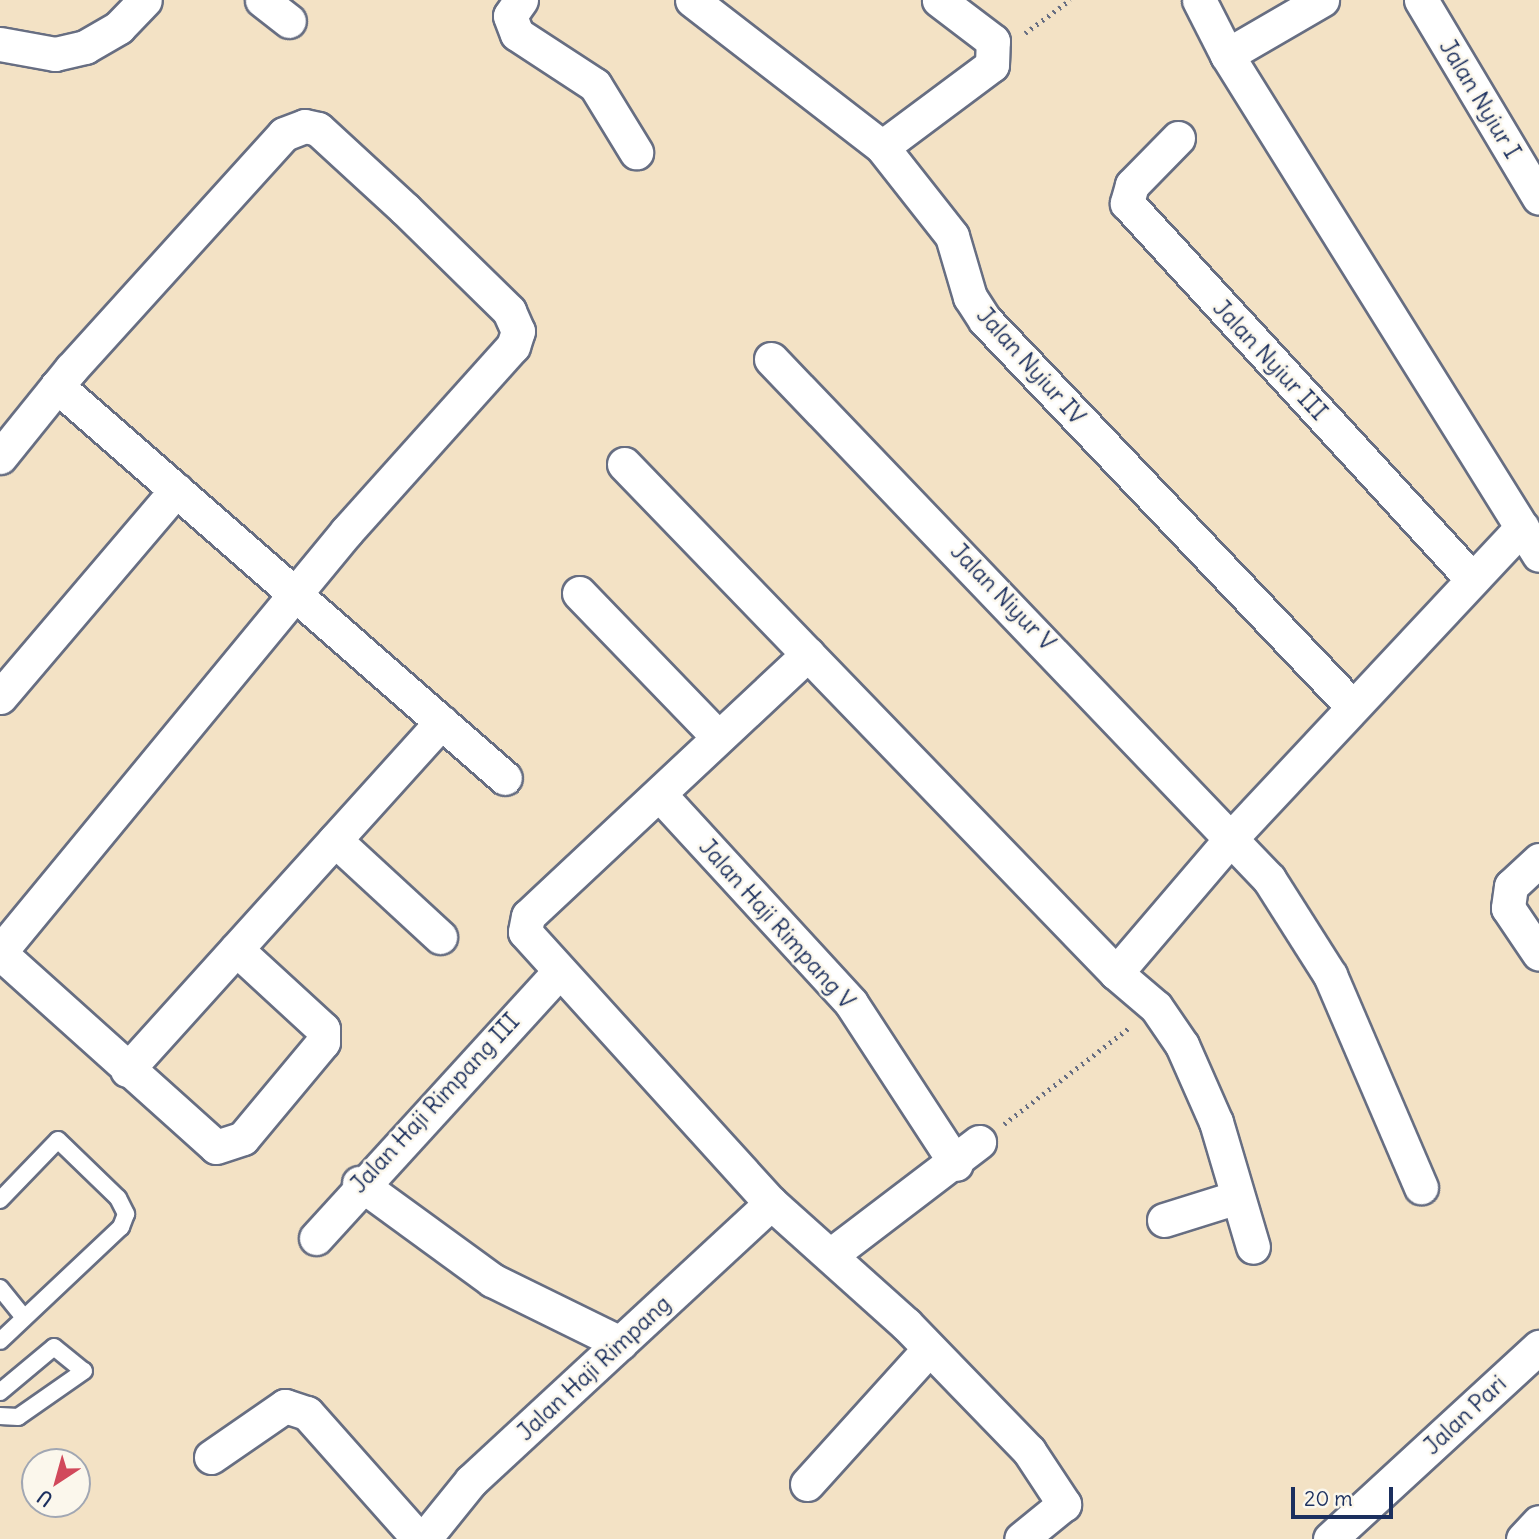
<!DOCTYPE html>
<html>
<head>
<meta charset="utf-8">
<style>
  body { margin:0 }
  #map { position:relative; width:1539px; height:1539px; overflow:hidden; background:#f3e2c5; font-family:Delius,sans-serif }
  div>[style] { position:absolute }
  .path>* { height:4.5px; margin-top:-2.25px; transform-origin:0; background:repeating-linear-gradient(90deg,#676e82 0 2px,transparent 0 7px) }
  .roads { filter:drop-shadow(2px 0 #676e82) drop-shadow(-2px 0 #676e82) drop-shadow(0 2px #676e82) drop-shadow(0 -2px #676e82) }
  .service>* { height:16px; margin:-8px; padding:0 8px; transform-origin:8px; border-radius:8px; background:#fff }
  .minor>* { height:33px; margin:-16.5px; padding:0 16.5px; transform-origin:16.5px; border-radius:16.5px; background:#fff }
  span { translate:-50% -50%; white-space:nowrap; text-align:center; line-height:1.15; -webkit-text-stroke:5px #fbf7ec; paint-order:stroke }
  .street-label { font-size:23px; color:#1b2f5e }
  .north { position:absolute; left:21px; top:1448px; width:70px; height:70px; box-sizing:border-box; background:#fbf7ec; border:2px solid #a1a7b3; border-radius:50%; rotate:216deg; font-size:19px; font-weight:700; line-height:28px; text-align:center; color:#1b2f5e }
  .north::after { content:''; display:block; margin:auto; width:24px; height:32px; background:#d1495b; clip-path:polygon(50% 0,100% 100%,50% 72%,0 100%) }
  .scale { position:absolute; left:1291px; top:1487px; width:102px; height:32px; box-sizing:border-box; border:4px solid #1b2f5e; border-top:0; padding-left:9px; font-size:21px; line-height:24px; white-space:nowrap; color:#1b2f5e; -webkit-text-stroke:5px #fbf7ec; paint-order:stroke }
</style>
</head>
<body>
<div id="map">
  <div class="path">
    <i style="left:1025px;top:33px;width:56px;rotate:-36.3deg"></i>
    <i style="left:1004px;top:1124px;width:159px;rotate:-37.6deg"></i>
  </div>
  <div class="roads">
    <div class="service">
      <i style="left:0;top:1200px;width:83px;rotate:-46deg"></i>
      <i style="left:58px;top:1140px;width:83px;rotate:44deg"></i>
      <i style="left:118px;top:1198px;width:18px;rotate:63deg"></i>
      <i style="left:126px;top:1214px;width:14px;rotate:111deg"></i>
      <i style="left:121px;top:1227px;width:166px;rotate:136.7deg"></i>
      <i style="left:0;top:1288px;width:38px;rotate:51deg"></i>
      <i style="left:0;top:1392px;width:70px;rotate:-39.8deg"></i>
      <i style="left:54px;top:1347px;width:38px;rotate:39deg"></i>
      <i style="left:84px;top:1371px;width:80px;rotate:145.1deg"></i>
      <i style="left:18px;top:1417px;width:18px;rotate:-177deg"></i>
    </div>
    <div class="minor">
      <i style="left:262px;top:0;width:34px;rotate:38deg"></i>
      <i style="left:521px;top:0;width:19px;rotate:125deg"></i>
      <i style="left:510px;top:16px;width:19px;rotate:69deg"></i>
      <i style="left:517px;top:34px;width:93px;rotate:33.2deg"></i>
      <i style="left:595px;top:85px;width:79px;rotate:58.5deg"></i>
      <i style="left:692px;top:0;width:240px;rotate:37.7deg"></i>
      <i style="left:882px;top:147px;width:113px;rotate:51.8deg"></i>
      <i style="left:952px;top:236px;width:64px;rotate:73.6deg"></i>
      <i style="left:970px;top:297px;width:27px;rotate:57deg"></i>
      <i style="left:985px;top:320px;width:533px;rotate:46.45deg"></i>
      <i style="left:1199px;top:0;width:62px;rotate:63deg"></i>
      <i style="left:1227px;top:55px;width:589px;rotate:58.04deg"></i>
      <i style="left:1421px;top:0;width:230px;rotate:59.2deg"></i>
      <i style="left:0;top:44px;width:56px;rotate:10.3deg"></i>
      <i style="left:55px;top:54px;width:31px;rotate:-13deg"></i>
      <i style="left:85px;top:47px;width:39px;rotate:-30deg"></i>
      <i style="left:119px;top:27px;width:37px;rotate:-46deg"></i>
      <i style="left:1227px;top:55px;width:110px;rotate:-30.1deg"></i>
      <i style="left:1178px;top:138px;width:66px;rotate:134.4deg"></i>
      <i style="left:1132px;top:185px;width:19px;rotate:106deg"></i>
      <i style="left:1127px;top:203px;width:510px;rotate:47.46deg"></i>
      <i style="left:882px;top:147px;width:137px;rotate:-36.7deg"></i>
      <i style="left:992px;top:65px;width:24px;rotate:-88deg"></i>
      <i style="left:993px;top:41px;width:68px;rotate:-142.8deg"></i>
      <i style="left:771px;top:359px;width:720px;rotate:46.24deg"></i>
      <i style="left:1269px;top:879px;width:114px;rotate:57.6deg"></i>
      <i style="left:1330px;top:975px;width:231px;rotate:66.8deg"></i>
      <i style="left:57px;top:386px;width:595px;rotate:41.19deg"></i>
      <i style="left:0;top:457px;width:113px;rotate:-51.1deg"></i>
      <i style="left:71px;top:369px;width:317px;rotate:-47.8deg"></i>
      <i style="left:284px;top:134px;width:22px;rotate:-21deg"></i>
      <i style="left:305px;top:126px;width:13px;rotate:13deg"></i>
      <i style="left:318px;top:129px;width:118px;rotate:42.6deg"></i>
      <i style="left:405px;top:209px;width:146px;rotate:44.4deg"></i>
      <i style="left:509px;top:311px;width:22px;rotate:66deg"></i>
      <i style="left:518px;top:331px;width:16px;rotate:108deg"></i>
      <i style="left:513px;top:346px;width:249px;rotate:131.9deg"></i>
      <i style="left:347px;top:531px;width:546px;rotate:129.5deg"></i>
      <i style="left:624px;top:464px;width:708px;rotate:45.97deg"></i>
      <i style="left:1116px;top:973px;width:52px;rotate:40.4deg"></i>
      <i style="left:1156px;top:1007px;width:46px;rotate:55.6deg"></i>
      <i style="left:1182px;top:1045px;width:84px;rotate:66.2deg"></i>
      <i style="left:1216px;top:1122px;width:130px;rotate:73.5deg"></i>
      <i style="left:579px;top:593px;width:199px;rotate:46deg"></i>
      <i style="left:808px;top:654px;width:383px;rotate:136.9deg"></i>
      <i style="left:528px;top:916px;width:16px;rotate:101deg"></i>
      <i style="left:525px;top:932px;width:366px;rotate:47.8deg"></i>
      <i style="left:771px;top:1203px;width:181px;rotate:41.9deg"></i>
      <i style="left:906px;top:1324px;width:177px;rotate:45.9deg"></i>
      <i style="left:1029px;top:1451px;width:64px;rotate:56.6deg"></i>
      <i style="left:1064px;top:1504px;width:55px;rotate:140.9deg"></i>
      <i style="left:0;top:697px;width:272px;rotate:-49.6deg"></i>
      <i style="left:660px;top:795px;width:282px;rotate:47.4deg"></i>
      <i style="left:851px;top:1003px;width:192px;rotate:56.9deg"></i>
      <i style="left:335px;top:840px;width:143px;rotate:42.7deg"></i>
      <i style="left:1539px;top:860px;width:38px;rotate:137deg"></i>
      <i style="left:1511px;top:886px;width:22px;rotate:98deg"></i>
      <i style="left:1508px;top:908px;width:55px;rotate:56deg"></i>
      <i style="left:0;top:953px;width:290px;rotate:41.9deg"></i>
      <i style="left:216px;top:1147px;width:28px;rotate:-18deg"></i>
      <i style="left:243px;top:1138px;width:125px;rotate:-50.2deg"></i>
      <i style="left:323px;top:1042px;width:13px;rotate:-90deg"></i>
      <i style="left:323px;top:1029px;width:118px;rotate:-137.4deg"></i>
      <i style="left:1116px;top:973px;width:180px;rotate:-49.5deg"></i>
      <i style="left:1233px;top:836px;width:423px;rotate:-46.9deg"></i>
      <i style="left:127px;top:1070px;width:469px;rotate:-47.9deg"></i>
      <i style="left:359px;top:1183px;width:165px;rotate:36.1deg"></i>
      <i style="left:492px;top:1280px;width:143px;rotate:26.2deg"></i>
      <i style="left:1164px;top:1220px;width:77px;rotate:-17.3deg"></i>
      <i style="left:316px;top:1238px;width:360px;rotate:-47.6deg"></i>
      <i style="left:832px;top:1254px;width:185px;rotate:-37.3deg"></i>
      <i style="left:211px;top:1457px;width:90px;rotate:-34.6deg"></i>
      <i style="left:285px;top:1406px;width:23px;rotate:18deg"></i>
      <i style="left:307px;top:1413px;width:169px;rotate:48.4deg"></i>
      <i style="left:807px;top:1484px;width:181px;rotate:-47.9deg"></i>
      <i style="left:424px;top:1539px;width:75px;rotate:-51deg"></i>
      <i style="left:471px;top:1481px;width:409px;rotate:-42.8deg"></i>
      <i style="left:1330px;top:1539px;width:284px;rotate:-42.6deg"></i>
      <i style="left:1523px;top:1539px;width:23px;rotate:-47deg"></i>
    </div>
  </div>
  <div class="street-label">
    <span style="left:1480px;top:99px;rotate:59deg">Jalan Nyiur I</span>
    <span style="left:1270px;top:360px;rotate:47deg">Jalan Nyiur III</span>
    <span style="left:1031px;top:366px;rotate:48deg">Jalan Nyiur IV</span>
    <span style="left:1003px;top:597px;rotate:46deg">Jalan Niyur V</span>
    <span style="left:777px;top:924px;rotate:48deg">Jalan Haji Rimpang V</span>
    <span style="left:435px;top:1103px;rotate:-47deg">Jalan Haji Rimpang III</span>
    <span style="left:594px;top:1368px;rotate:-43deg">Jalan Haji Rimpang</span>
    <span style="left:1465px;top:1415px;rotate:-43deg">Jalan Pari</span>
  </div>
  <div class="north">U</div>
  <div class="scale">20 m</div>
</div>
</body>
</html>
